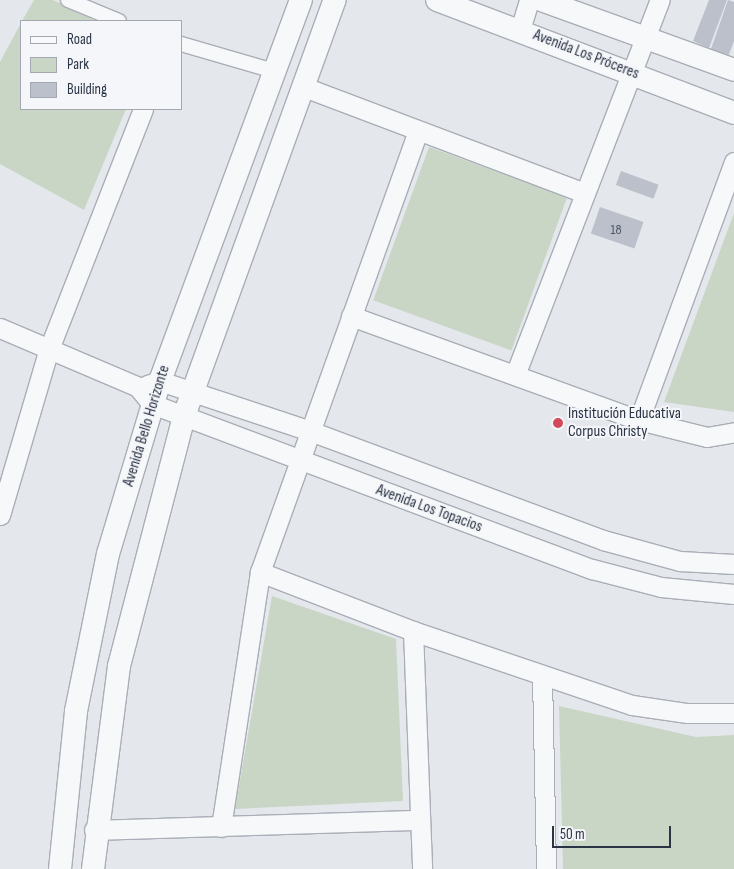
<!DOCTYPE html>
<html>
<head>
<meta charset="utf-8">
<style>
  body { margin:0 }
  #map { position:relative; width:734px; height:869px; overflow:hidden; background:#e4e7ec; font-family:"Sofia Sans Condensed",sans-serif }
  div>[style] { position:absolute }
  .green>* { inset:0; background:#c9d6c5; transform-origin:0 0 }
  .building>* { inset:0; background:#bbc0ca; transform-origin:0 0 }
  .roads { filter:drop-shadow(1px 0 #a9aeb7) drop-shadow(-1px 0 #a9aeb7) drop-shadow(0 1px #a9aeb7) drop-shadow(0 -1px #a9aeb7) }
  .pedestrian>* { height:14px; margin:-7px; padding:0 7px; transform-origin:7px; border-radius:7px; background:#f7f8fa }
  .minor>* { height:19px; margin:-9.5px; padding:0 9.5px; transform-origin:9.5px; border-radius:9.5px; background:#f7f8fa }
  .tertiary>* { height:22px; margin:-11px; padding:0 11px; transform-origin:11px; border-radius:11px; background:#f7f8fa }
  .dots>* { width:14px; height:14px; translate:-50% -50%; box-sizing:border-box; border:2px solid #f4f6f9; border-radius:50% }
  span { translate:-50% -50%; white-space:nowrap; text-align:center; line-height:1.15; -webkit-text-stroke:4px #f4f6f9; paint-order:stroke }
  .number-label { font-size:14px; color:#4f5766 }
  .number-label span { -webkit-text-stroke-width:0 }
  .street-label { font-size:16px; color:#2b3445 }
  .poi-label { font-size:16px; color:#2b3445 }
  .left { translate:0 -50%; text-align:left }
  .legend { position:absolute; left:20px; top:20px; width:162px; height:90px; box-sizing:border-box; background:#f4f6f9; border:1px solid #a4a8b1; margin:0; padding:6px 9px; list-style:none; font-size:15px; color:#2b3445 }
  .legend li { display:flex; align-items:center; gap:10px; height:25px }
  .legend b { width:25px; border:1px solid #a4a8b1 }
  .scale { position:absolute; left:552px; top:826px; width:119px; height:22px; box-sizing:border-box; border:2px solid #2b3445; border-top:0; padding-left:6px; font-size:15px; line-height:18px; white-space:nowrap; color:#2b3445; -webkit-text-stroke:4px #f4f6f9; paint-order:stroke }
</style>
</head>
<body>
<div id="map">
  <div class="green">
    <i style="clip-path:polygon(34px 0,53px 0,96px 21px,22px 21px)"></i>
    <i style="clip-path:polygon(21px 23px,21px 109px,126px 109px,84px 210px,0 164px,0 62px)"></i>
    <i style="left:429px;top:147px;width:147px;height:163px;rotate:20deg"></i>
    <i style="clip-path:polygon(734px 213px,734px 412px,664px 402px)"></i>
    <i style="clip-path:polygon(272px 596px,396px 639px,403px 801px,235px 809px)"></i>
    <i style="clip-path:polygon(559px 706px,696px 737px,734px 735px,734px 869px,563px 869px)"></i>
  </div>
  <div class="building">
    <i style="clip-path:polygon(709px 0,727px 0,709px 48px,693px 41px)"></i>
    <i style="clip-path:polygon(728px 0,734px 2px,734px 41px,728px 57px,711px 49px)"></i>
    <i style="left:621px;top:171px;width:40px;height:15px;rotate:20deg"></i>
    <i style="left:600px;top:207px;width:46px;height:28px;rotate:19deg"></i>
  </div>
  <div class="roads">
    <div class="pedestrian">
      <i style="left:68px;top:0;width:55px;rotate:22.4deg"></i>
      <i style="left:181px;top:44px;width:97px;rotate:16.2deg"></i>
    </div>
    <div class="minor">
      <i style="left:520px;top:30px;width:31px;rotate:-73deg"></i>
      <i style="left:304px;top:87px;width:300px;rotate:20.7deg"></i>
      <i style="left:351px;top:316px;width:306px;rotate:19.9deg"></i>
      <i style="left:639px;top:420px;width:70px;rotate:14deg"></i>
      <i style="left:707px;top:437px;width:27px;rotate:-10deg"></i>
      <i style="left:0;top:328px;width:150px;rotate:23.1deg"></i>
      <i style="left:138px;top:387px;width:22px;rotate:51deg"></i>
      <i style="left:152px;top:404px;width:470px;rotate:20.6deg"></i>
      <i style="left:592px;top:569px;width:71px;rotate:14.6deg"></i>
      <i style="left:661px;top:587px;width:73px;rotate:5.5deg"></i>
      <i style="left:515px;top:375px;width:402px;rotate:-68.9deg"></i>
      <i style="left:147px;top:385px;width:14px;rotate:-17deg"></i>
      <i style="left:160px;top:381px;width:158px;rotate:18.4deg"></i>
      <i style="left:310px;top:431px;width:313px;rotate:20.4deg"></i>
      <i style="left:603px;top:540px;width:80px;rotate:15.3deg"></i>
      <i style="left:680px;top:561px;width:54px;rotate:3.2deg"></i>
      <i style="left:639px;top:420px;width:275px;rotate:-69.8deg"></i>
      <i style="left:0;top:515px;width:173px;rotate:-73.6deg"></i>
      <i style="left:49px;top:349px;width:258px;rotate:-68.6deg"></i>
      <i style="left:260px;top:572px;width:164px;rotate:21.1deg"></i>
      <i style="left:413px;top:631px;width:231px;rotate:18.7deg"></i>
      <i style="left:632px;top:705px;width:56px;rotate:8.3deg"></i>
      <i style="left:687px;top:713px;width:47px"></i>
      <i style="left:413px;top:631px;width:238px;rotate:87.8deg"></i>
      <i style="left:542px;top:676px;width:193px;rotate:88.8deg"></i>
      <i style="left:221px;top:827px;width:258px;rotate:-81.3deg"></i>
      <i style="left:260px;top:572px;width:468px;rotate:-70.3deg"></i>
      <i style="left:94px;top:830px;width:326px;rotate:-1.8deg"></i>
    </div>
    <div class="tertiary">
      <i style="left:437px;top:0;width:318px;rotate:20.8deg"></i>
      <i style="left:541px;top:0;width:205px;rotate:19.9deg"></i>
      <i style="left:60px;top:869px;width:159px;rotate:-84.2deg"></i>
      <i style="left:76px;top:711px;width:160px;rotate:-78.5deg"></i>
      <i style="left:108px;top:554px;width:181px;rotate:-73.3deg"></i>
      <i style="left:160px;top:381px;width:406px;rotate:-69.7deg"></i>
      <i style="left:93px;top:869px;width:205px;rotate:-82.7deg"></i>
      <i style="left:119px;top:666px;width:258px;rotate:-75.4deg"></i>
      <i style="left:184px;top:416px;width:443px;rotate:-70.1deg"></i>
    </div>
  </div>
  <div class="dots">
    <i style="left:558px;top:423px;background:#d1495b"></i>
  </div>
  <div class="number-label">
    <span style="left:616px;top:230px">18</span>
  </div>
  <div class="street-label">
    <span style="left:586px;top:55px;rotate:21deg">Avenida Los Próceres</span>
    <span style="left:147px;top:426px;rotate:-73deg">Avenida Bello Horizonte</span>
    <span style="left:429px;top:509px;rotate:20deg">Avenida Los Topacios</span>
  </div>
  <div class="poi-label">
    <span class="left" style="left:568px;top:423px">Institución Educativa<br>Corpus Christy</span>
  </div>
  <ul class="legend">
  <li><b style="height:6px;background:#f7f8fa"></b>Road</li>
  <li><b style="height:14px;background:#c9d6c5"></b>Park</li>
  <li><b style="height:14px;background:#bbc0ca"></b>Building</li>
  </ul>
  <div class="scale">50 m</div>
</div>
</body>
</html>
